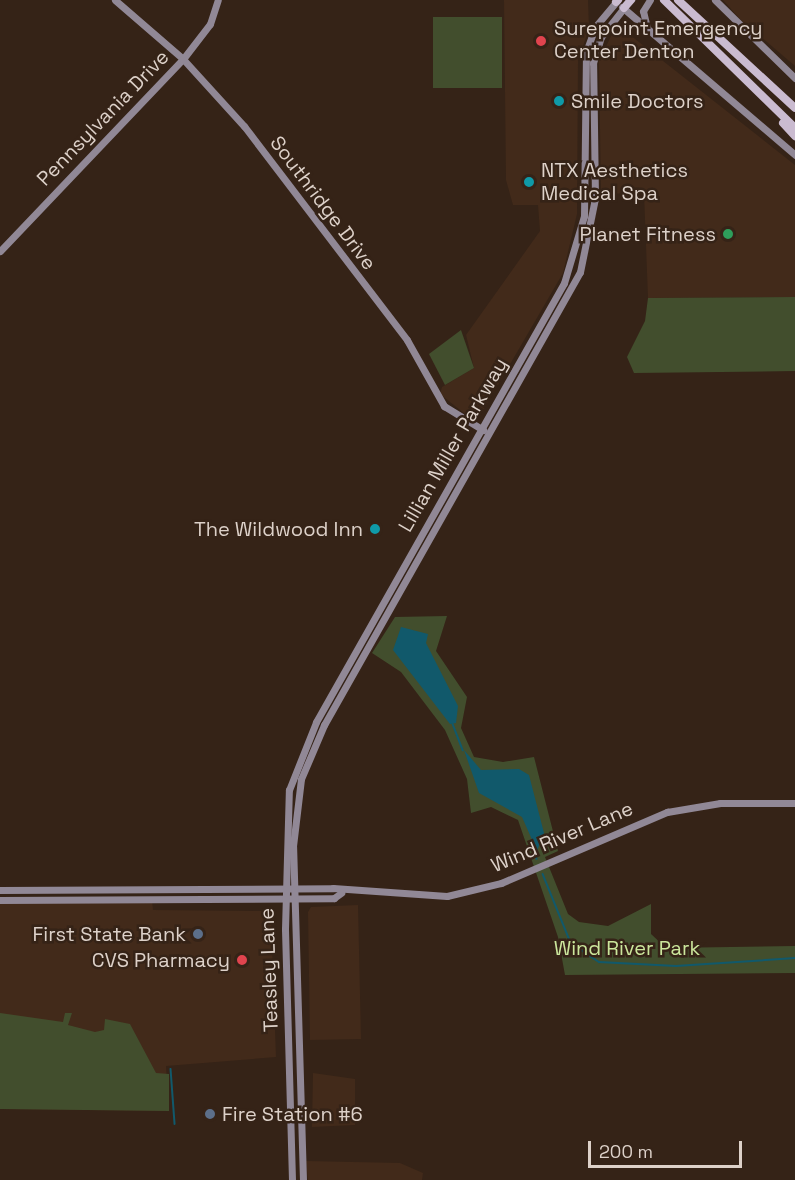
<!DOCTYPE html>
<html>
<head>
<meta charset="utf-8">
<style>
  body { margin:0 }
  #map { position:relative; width:795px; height:1180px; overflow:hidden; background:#352317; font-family:"Space Grotesk",sans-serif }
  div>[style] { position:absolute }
  .built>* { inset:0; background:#422a1a }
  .green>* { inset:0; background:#424e2d; transform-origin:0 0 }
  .water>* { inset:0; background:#11596b }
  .stream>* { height:1.5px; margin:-0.75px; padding:0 0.75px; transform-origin:0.75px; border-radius:0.75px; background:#11596b }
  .secondary>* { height:7px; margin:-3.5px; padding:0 3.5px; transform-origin:3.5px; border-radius:3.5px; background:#918896 }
  .highway>* { height:8px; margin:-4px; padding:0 4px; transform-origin:4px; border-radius:4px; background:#cabbd0 }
  .dots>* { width:16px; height:16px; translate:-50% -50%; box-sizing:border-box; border:3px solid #352317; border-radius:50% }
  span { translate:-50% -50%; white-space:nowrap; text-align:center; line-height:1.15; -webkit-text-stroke:5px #352317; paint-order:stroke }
  .poi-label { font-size:20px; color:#ddd1c9 }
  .left { translate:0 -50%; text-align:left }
  .right { translate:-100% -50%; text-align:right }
  .street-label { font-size:20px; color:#ddd1c9 }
  .park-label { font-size:20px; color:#cbe69c }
  .scale { position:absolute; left:588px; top:1141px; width:154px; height:27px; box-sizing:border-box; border:3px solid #ddd1c9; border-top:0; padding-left:8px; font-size:18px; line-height:21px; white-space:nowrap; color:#ddd1c9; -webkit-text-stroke:4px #352317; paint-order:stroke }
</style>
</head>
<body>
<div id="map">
  <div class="built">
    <i style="clip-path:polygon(504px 0,588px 0,589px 29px,578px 60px,577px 214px,563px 273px,480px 416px,470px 418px,440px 394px,442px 387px,474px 368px,466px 335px,540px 231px,538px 205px,513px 205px,506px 180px)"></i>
    <i style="clip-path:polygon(723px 0,795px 0,795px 66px,740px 19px)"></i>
    <i style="clip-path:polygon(625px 31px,795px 165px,795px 297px,648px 298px,644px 193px,601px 194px,599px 61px,612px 34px)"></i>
    <i style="clip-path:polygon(152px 899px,153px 910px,266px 911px,271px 917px,276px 1057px,166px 1066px,169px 1111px,0 1109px,0 900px)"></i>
    <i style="clip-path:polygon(358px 905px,361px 1039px,310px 1040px,308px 912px,311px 907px)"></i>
    <i style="clip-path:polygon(313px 1073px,355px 1079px,355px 1125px,312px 1127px)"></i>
    <i style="clip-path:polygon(306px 1161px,400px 1163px,423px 1173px,422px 1180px,308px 1180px)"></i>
  </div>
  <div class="green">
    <i style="left:433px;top:17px;width:69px;height:71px"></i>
    <i style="clip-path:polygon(795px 297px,795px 371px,634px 373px,627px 357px,645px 321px,648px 298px)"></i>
    <i style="clip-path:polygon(461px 330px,474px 368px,445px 385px,429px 354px)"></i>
    <i style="clip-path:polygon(447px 616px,436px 651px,467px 697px,461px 728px,474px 757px,503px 762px,534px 757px,558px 851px,545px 857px,568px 914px,579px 922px,608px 926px,651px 904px,651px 934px,666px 948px,795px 946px,795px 973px,565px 975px,558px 937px,518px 820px,491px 807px,471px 813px,467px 779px,445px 730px,401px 672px,372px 653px,395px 617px)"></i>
    <i style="clip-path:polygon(0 1013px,63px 1022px,65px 1013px,72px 1013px,68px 1025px,95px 1032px,104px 1030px,105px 1019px,130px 1024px,156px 1073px,169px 1074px,169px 1111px,0 1109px)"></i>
  </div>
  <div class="water">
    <i style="clip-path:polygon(401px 627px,428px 634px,426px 643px,458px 706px,456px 723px,450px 724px,393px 650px)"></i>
    <i style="clip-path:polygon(464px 750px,481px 770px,519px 769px,529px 775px,544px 833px,537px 851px,522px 817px,479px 793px)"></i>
  </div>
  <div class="stream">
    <i style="left:453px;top:724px;width:28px;rotate:69deg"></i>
    <i style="left:535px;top:852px;width:7px;rotate:74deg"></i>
    <i style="left:543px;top:874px;width:74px;rotate:67.9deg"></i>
    <i style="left:571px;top:943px;width:34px;rotate:34deg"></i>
    <i style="left:599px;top:962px;width:77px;rotate:3deg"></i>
    <i style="left:676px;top:966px;width:119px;rotate:-3.8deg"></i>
    <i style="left:171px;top:1069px;width:55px;rotate:85.8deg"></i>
  </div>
  <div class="secondary">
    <i style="left:115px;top:0;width:90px;rotate:40.9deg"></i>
    <i style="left:183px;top:59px;width:91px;rotate:47.7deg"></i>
    <i style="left:244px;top:126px;width:269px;rotate:52.7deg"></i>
    <i style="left:407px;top:340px;width:76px;rotate:60.7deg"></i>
    <i style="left:444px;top:406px;width:46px;rotate:31.6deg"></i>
    <i style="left:715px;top:0;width:112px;rotate:44.3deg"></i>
    <i style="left:622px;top:7px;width:228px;rotate:40.5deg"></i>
    <i style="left:647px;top:28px;width:17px;rotate:-103deg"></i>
    <i style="left:643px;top:11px;width:13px;rotate:-58deg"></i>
    <i style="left:0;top:251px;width:265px;rotate:-46.4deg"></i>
    <i style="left:183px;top:59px;width:44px;rotate:-52.4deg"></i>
    <i style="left:210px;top:24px;width:25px;rotate:-72deg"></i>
    <i style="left:0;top:890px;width:333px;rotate:-0.3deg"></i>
    <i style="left:333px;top:888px;width:114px;rotate:4deg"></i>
    <i style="left:447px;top:896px;width:56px;rotate:-13.5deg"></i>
    <i style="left:501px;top:883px;width:181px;rotate:-23.2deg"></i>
    <i style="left:667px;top:812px;width:54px;rotate:-9.6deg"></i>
    <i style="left:720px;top:803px;width:75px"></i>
    <i style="left:0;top:900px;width:334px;rotate:-0.3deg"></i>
    <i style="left:334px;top:898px;width:9px;rotate:-36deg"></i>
    <i style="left:292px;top:1180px;width:251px;rotate:-91.6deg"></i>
    <i style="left:285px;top:929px;width:139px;rotate:-88.4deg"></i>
    <i style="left:289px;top:790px;width:73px;rotate:-68.3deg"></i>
    <i style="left:316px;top:722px;width:504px;rotate:-60.54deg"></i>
    <i style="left:564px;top:283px;width:70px;rotate:-73.4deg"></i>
    <i style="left:584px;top:216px;width:164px;rotate:-89.3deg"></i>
    <i style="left:586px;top:52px;width:27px;rotate:-70deg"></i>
    <i style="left:595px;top:27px;width:33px;rotate:-50deg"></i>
    <i style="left:303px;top:1180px;width:334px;rotate:-91.7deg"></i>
    <i style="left:293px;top:846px;width:67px;rotate:-83.2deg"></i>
    <i style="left:301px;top:779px;width:59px;rotate:-66.9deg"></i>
    <i style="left:324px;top:725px;width:520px;rotate:-60.53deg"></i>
    <i style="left:580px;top:272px;width:76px;rotate:-78.5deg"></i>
    <i style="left:595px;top:198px;width:135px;rotate:-90.8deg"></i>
    <i style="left:593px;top:63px;width:27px;rotate:-73deg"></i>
    <i style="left:601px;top:37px;width:37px;rotate:-52deg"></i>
  </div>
  <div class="highway">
    <i style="left:664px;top:0;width:183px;rotate:44.3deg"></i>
    <i style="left:678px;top:0;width:159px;rotate:42.7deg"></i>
    <i style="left:616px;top:2px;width:3px;rotate:-45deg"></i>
    <i style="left:624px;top:8px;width:11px;rotate:-49deg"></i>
    <i style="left:783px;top:123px;width:18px;rotate:47deg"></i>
  </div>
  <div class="dots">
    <i style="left:541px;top:41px;background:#e0444e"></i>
    <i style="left:559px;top:101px;background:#0f9aa8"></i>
    <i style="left:529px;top:182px;background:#0f9aa8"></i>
    <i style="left:728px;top:234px;background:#2e9e5b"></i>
    <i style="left:375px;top:529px;background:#0f9aa8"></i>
    <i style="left:198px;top:934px;background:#5c6f8a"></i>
    <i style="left:242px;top:960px;background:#e0444e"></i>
    <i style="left:210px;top:1114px;background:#5c6f8a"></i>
  </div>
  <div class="poi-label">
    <span class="left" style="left:554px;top:40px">Surepoint Emergency<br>Center Denton</span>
    <span class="left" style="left:571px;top:101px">Smile Doctors</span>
    <span class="left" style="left:541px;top:182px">NTX Aesthetics<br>Medical Spa</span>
    <span class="right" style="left:716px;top:234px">Planet Fitness</span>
    <span class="right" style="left:363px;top:529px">The Wildwood Inn</span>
    <span class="right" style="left:186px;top:934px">First State Bank</span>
    <span class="right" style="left:230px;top:960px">CVS Pharmacy</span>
    <span class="left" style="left:222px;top:1114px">Fire Station #6</span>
  </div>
  <div class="street-label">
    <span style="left:103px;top:118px;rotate:-46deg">Pennsylvania Drive</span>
    <span style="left:323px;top:203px;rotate:53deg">Southridge Drive</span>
    <span style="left:453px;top:445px;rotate:-60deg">Lillian Miller Parkway</span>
    <span style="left:562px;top:837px;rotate:-23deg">Wind River Lane</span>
    <span style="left:269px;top:970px;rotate:-92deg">Teasley Lane</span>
  </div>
  <div class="park-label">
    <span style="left:627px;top:948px">Wind River Park</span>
  </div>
  <div class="scale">200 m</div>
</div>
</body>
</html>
